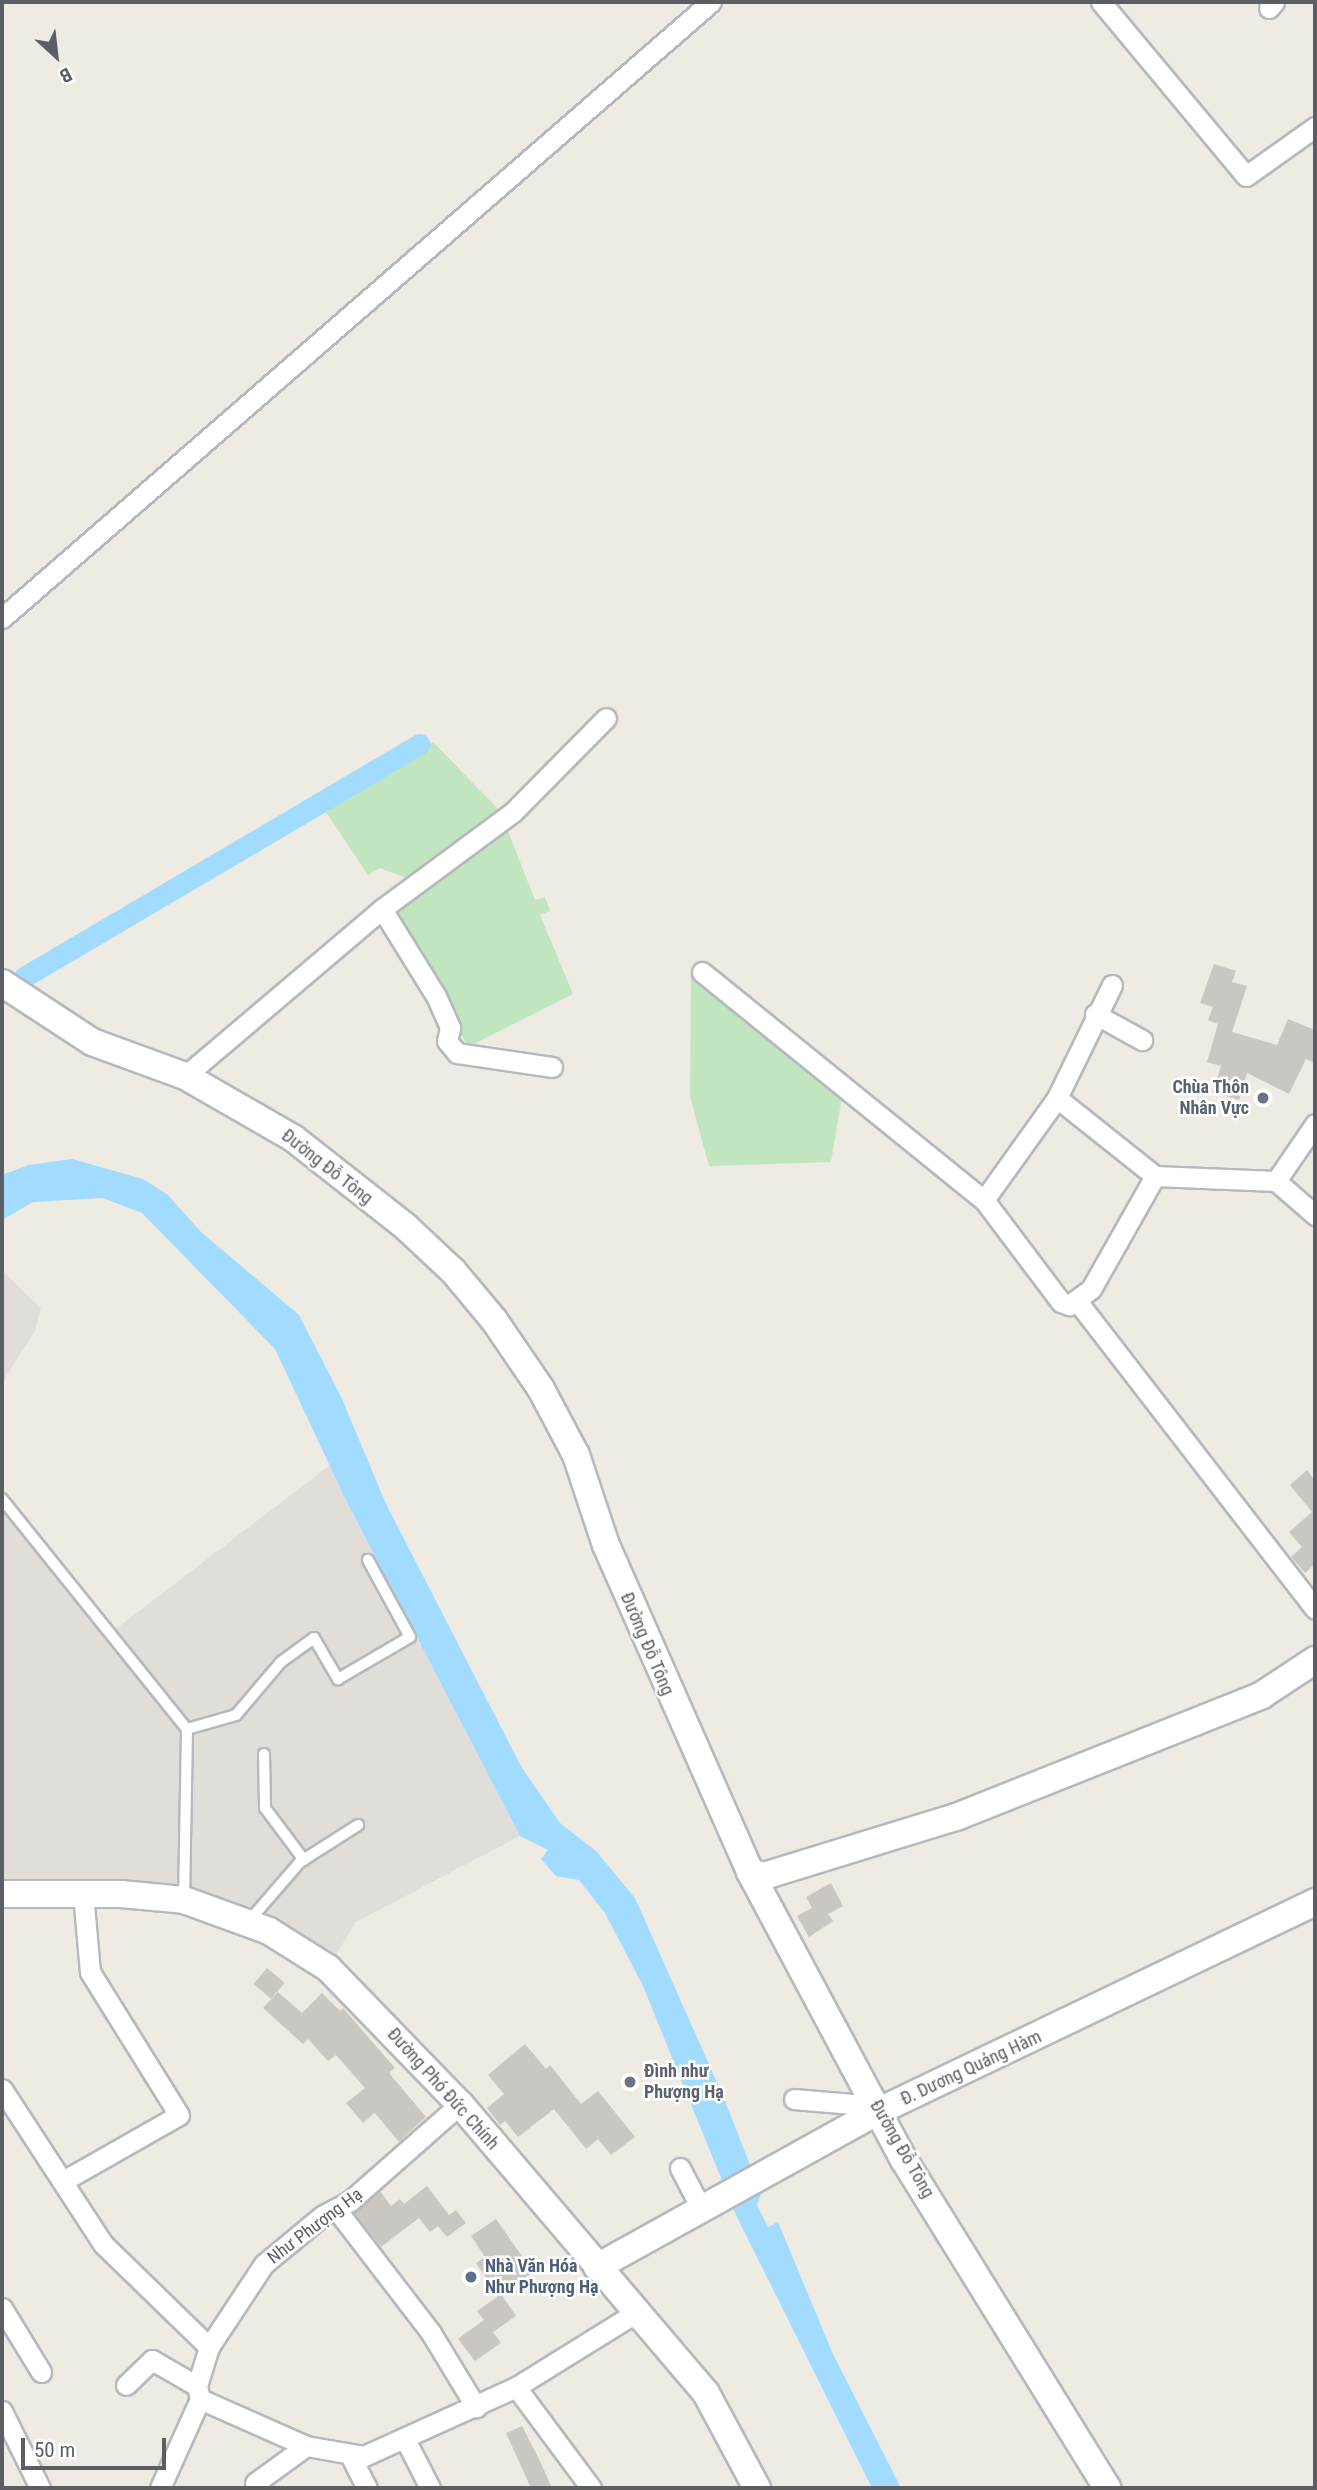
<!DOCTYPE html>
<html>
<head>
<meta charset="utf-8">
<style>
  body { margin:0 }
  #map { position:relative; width:1317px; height:2490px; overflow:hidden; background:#eeebe2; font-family:"Roboto Condensed",sans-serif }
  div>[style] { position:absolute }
  .industrial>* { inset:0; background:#e1deda }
  .green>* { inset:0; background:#c1e5bf }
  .water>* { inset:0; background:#a1dbff }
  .canal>* { height:21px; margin:-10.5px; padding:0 10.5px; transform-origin:10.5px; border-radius:10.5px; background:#a1dbff }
  .building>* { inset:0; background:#cac7c2; transform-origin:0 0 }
  .roads { filter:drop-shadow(2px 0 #b5b9bd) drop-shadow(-2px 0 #b5b9bd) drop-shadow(0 2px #b5b9bd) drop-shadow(0 -2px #b5b9bd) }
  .lane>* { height:10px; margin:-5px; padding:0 5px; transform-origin:5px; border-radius:5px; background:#fff }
  .street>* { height:19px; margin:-9.5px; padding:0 9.5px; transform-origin:9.5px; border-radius:9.5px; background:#fff }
  .secondary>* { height:26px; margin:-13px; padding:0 13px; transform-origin:13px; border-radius:13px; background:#fff }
  .dots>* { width:19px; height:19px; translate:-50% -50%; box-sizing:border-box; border:4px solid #fff; border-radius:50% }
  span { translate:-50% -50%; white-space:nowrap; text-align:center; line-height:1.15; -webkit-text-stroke:5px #fff; paint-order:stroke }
  .worship-label { font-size:18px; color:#5b616d; font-weight:700 }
  .right { translate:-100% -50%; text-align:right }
  .left { translate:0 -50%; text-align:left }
  .street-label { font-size:18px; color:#5b5f63 }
  .service-label { font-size:18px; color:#4e5e75; font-weight:700 }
  .frame { position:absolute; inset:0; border:4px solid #5b5f63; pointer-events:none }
  .north { position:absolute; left:21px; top:21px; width:70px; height:70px; -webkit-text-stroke:5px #fff; paint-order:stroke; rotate:153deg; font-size:19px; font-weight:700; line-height:28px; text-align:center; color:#5b5f63 }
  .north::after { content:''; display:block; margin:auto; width:24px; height:32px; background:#5b5f63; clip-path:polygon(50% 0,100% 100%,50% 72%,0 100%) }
  .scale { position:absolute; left:21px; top:2438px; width:145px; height:32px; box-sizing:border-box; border:4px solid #5b5f63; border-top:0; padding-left:9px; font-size:21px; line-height:24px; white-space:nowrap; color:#5b5f63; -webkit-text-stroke:5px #fff; paint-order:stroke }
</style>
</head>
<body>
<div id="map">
  <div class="industrial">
    <i style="clip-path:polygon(2px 1271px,41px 1308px,35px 1331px,2px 1383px)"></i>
    <i style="clip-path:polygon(330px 1465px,520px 1836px,356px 1922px,328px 1968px,202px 1905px,2px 1894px,2px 1499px,109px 1634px)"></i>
  </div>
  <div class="green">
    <i style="clip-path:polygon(433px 742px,500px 811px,535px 900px,545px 897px,550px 911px,540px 915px,573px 994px,468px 1047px,395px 910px,430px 887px,380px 868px,368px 875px,322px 806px)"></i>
    <i style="clip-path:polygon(691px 974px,845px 1079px,831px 1162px,709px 1166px,690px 1096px)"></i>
  </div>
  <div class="water">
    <i style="clip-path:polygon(72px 1159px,143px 1179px,168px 1195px,200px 1231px,299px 1315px,342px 1399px,386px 1504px,522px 1768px,560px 1823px,596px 1851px,635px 1898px,723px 2096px,761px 2193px,757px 2205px,768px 2227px,778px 2222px,832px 2352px,901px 2488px,872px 2488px,736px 2215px,643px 1986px,605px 1913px,579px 1880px,556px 1876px,541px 1859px,548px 1850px,520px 1836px,344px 1496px,275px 1349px,142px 1213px,103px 1198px,33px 1202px,2px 1220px,2px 1175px,29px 1165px)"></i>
  </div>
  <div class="canal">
    <i style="left:24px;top:977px;width:459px;rotate:-30.5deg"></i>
  </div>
  <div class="building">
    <i style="clip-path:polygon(1214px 964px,1236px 971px,1232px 982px,1247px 986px,1232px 1032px,1277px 1045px,1288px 1019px,1315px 1030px,1315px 1063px,1306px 1059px,1289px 1094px,1247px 1073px,1239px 1100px,1213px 1092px,1221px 1066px,1207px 1062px,1218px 1024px,1208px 1020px,1213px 1007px,1200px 1003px)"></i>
    <i style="clip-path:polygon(1307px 1470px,1315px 1481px,1315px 1564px,1305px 1573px,1291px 1557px,1302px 1547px,1289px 1532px,1312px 1512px,1290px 1485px)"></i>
    <i style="clip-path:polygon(831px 1883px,843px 1906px,828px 1914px,833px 1921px,809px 1937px,797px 1916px,812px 1908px,806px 1897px)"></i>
    <i style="left:267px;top:1968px;width:23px;height:21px;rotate:40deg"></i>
    <i style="clip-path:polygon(278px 1992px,302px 2013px,322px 1993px,340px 2011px,343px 2008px,395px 2068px,389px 2073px,426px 2117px,399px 2142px,375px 2113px,363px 2123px,346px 2103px,365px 2088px,336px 2055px,328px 2061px,308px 2039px,303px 2044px,263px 2008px)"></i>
    <i style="clip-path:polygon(525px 2044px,546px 2069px,550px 2065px,581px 2104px,598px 2091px,635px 2137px,611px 2155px,598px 2139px,586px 2149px,554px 2109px,518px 2137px,505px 2121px,500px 2125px,487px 2108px,504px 2094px,488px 2075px)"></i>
    <i style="clip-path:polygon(427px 2186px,449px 2215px,456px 2210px,466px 2223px,447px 2237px,438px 2226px,430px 2232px,419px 2218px,381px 2247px,354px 2213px,380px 2191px,391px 2206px,400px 2199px,404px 2204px)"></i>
    <i style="clip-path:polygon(496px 2219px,533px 2272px,499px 2296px,476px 2263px,485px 2257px,471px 2236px)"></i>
    <i style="clip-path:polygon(501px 2294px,516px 2316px,493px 2332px,501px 2343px,475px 2361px,458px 2339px,484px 2320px,477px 2311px)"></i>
    <i style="clip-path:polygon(522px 2426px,539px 2459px,552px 2488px,531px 2488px,506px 2433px)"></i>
  </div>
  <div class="roads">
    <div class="lane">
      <i style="left:2px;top:1499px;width:295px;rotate:51.2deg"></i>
      <i style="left:187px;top:1729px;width:170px;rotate:91deg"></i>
      <i style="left:187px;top:1729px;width:51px;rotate:-15.9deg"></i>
      <i style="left:236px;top:1715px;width:70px;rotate:-49.7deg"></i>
      <i style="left:281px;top:1662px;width:41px;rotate:-36deg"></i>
      <i style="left:314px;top:1638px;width:48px;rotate:59.7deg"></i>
      <i style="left:338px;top:1679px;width:83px;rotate:-30.3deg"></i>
      <i style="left:410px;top:1637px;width:88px;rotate:-118.6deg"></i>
      <i style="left:264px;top:1754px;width:54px;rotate:88.9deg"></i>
      <i style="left:265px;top:1808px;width:65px;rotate:53.1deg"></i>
      <i style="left:249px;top:1921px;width:78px;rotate:-49.2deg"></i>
      <i style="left:300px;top:1862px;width:69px;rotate:-32.5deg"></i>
    </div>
    <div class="street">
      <i style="left:1101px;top:2px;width:226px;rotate:50.2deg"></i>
      <i style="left:1246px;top:176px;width:85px;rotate:-35.4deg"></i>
      <i style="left:1269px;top:8px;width:8px;rotate:-50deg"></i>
      <i style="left:2px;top:618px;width:939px;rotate:-40.99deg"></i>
      <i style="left:382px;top:909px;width:102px;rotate:58.2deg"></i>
      <i style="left:436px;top:996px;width:35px;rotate:66deg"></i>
      <i style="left:450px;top:1028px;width:13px;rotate:103deg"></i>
      <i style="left:447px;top:1041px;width:16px;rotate:50deg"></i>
      <i style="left:457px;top:1053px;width:96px;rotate:8.4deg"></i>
      <i style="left:702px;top:972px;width:363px;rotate:39deg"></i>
      <i style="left:984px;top:1200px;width:128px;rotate:53deg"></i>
      <i style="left:1061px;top:1302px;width:9px;rotate:21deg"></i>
      <i style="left:1069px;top:1305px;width:27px;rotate:-36deg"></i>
      <i style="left:1091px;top:1289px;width:130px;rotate:-60.5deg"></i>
      <i style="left:1112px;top:985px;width:126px;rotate:116deg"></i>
      <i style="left:1057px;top:1098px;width:125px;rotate:38.5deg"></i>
      <i style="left:1155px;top:1176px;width:121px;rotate:2.4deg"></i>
      <i style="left:1276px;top:1181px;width:52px;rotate:41.1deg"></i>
      <i style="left:1095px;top:1014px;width:54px;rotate:29deg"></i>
      <i style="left:185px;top:1076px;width:258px;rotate:-40.3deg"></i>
      <i style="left:382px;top:909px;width:163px;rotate:-36.5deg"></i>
      <i style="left:513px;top:812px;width:132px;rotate:-45.3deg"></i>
      <i style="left:1276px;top:1181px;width:69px;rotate:-55.6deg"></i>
      <i style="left:984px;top:1200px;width:125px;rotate:-54.4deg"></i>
      <i style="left:1077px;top:1301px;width:389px;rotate:52.3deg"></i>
      <i style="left:2px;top:2089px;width:185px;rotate:56.9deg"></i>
      <i style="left:103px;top:2244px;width:148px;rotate:44.2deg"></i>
      <i style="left:794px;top:2099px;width:82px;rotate:4.9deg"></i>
      <i style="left:680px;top:2168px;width:47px;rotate:62.4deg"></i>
      <i style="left:63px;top:2181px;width:133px;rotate:-29.6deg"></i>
      <i style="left:179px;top:2115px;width:168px;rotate:-121.9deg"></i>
      <i style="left:90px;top:1972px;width:79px;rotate:-95.1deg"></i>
      <i style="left:336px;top:2209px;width:156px;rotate:52.5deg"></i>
      <i style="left:431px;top:2333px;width:87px;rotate:58.7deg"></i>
      <i style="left:2px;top:2308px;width:75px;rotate:58.6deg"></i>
      <i style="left:126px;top:2385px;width:36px;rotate:-44deg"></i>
      <i style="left:152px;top:2360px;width:52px;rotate:30deg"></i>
      <i style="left:516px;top:2387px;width:126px;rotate:53.4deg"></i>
      <i style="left:200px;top:2399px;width:116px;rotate:23.9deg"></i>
      <i style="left:306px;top:2446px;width:59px;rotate:9.8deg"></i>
      <i style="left:364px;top:2456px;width:167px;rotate:-24.4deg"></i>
      <i style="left:516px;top:2387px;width:142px;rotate:-31.8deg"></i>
      <i style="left:2px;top:2411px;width:86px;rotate:63.7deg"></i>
      <i style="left:406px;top:2441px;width:53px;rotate:62.9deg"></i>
      <i style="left:351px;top:2457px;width:35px;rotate:63deg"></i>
      <i style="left:255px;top:2483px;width:63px;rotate:-36deg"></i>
      <i style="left:160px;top:2488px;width:98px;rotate:-65.8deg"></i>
      <i style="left:200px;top:2399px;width:13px;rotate:-103deg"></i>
      <i style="left:197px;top:2386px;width:41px;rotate:-72.9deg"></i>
      <i style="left:209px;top:2347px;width:100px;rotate:-56.5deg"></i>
      <i style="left:264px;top:2264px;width:75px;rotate:-39.6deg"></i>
      <i style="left:322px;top:2216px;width:32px;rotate:-28deg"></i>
      <i style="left:350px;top:2201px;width:147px;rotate:-41.4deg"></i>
    </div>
    <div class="secondary">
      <i style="left:2px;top:983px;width:108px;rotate:33.2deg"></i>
      <i style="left:92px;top:1042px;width:99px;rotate:20.1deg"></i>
      <i style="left:185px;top:1076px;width:125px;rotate:29.9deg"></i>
      <i style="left:293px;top:1138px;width:144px;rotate:38.2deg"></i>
      <i style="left:406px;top:1227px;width:64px;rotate:43.1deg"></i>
      <i style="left:453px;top:1271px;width:64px;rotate:50.1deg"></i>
      <i style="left:494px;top:1320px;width:83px;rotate:55.7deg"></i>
      <i style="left:541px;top:1389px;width:75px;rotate:62.1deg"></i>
      <i style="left:576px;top:1455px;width:95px;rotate:71.6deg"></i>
      <i style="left:606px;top:1545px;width:357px;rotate:66.2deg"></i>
      <i style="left:750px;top:1872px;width:327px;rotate:61.9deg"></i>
      <i style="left:904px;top:2160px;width:386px;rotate:58.2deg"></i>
      <i style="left:750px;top:1872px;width:15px;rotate:16deg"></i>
      <i style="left:764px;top:1876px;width:201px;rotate:-17.1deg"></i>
      <i style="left:956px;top:1817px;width:329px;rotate:-21.7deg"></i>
      <i style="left:1262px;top:1695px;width:64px;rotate:-33.4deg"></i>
      <i style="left:2px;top:1894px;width:119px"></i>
      <i style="left:121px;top:1894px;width:63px;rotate:5.4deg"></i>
      <i style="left:184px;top:1900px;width:90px;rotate:20deg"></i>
      <i style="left:269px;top:1931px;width:70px;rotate:32.1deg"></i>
      <i style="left:328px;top:1968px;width:190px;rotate:45.9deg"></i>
      <i style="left:460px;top:2104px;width:380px;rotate:49.6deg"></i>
      <i style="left:706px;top:2393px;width:108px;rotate:61.8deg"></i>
      <i style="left:597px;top:2267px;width:322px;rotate:-29deg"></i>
      <i style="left:879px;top:2111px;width:484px;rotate:-25.6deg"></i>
    </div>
  </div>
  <div class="dots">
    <i style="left:1263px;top:1098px;background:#6b7280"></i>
    <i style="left:630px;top:2082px;background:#6b7280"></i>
    <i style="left:471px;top:2277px;background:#5c6f8a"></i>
  </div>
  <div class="worship-label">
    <span class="right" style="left:1249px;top:1098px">Chùa Thôn<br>Nhân Vực</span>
    <span class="left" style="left:644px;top:2082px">Đình như<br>Phượng Hạ</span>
  </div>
  <div class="street-label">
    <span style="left:327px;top:1167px;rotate:38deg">Đường Đỗ Tông</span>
    <span style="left:647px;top:1644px;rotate:67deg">Đường Đỗ Tông</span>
    <span style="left:971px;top:2068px;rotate:-25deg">Đ. Dương Quảng Hàm</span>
    <span style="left:443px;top:2089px;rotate:48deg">Đường Phó Đức Chính</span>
    <span style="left:902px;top:2149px;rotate:60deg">Đường Đỗ Tông</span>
    <span style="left:315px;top:2226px;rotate:-37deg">Như Phượng Hạ</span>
  </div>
  <div class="service-label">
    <span class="left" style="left:485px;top:2277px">Nhà Văn Hóa<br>Như Phượng Hạ</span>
  </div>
  <div class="frame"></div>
  <div class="north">B</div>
  <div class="scale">50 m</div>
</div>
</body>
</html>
